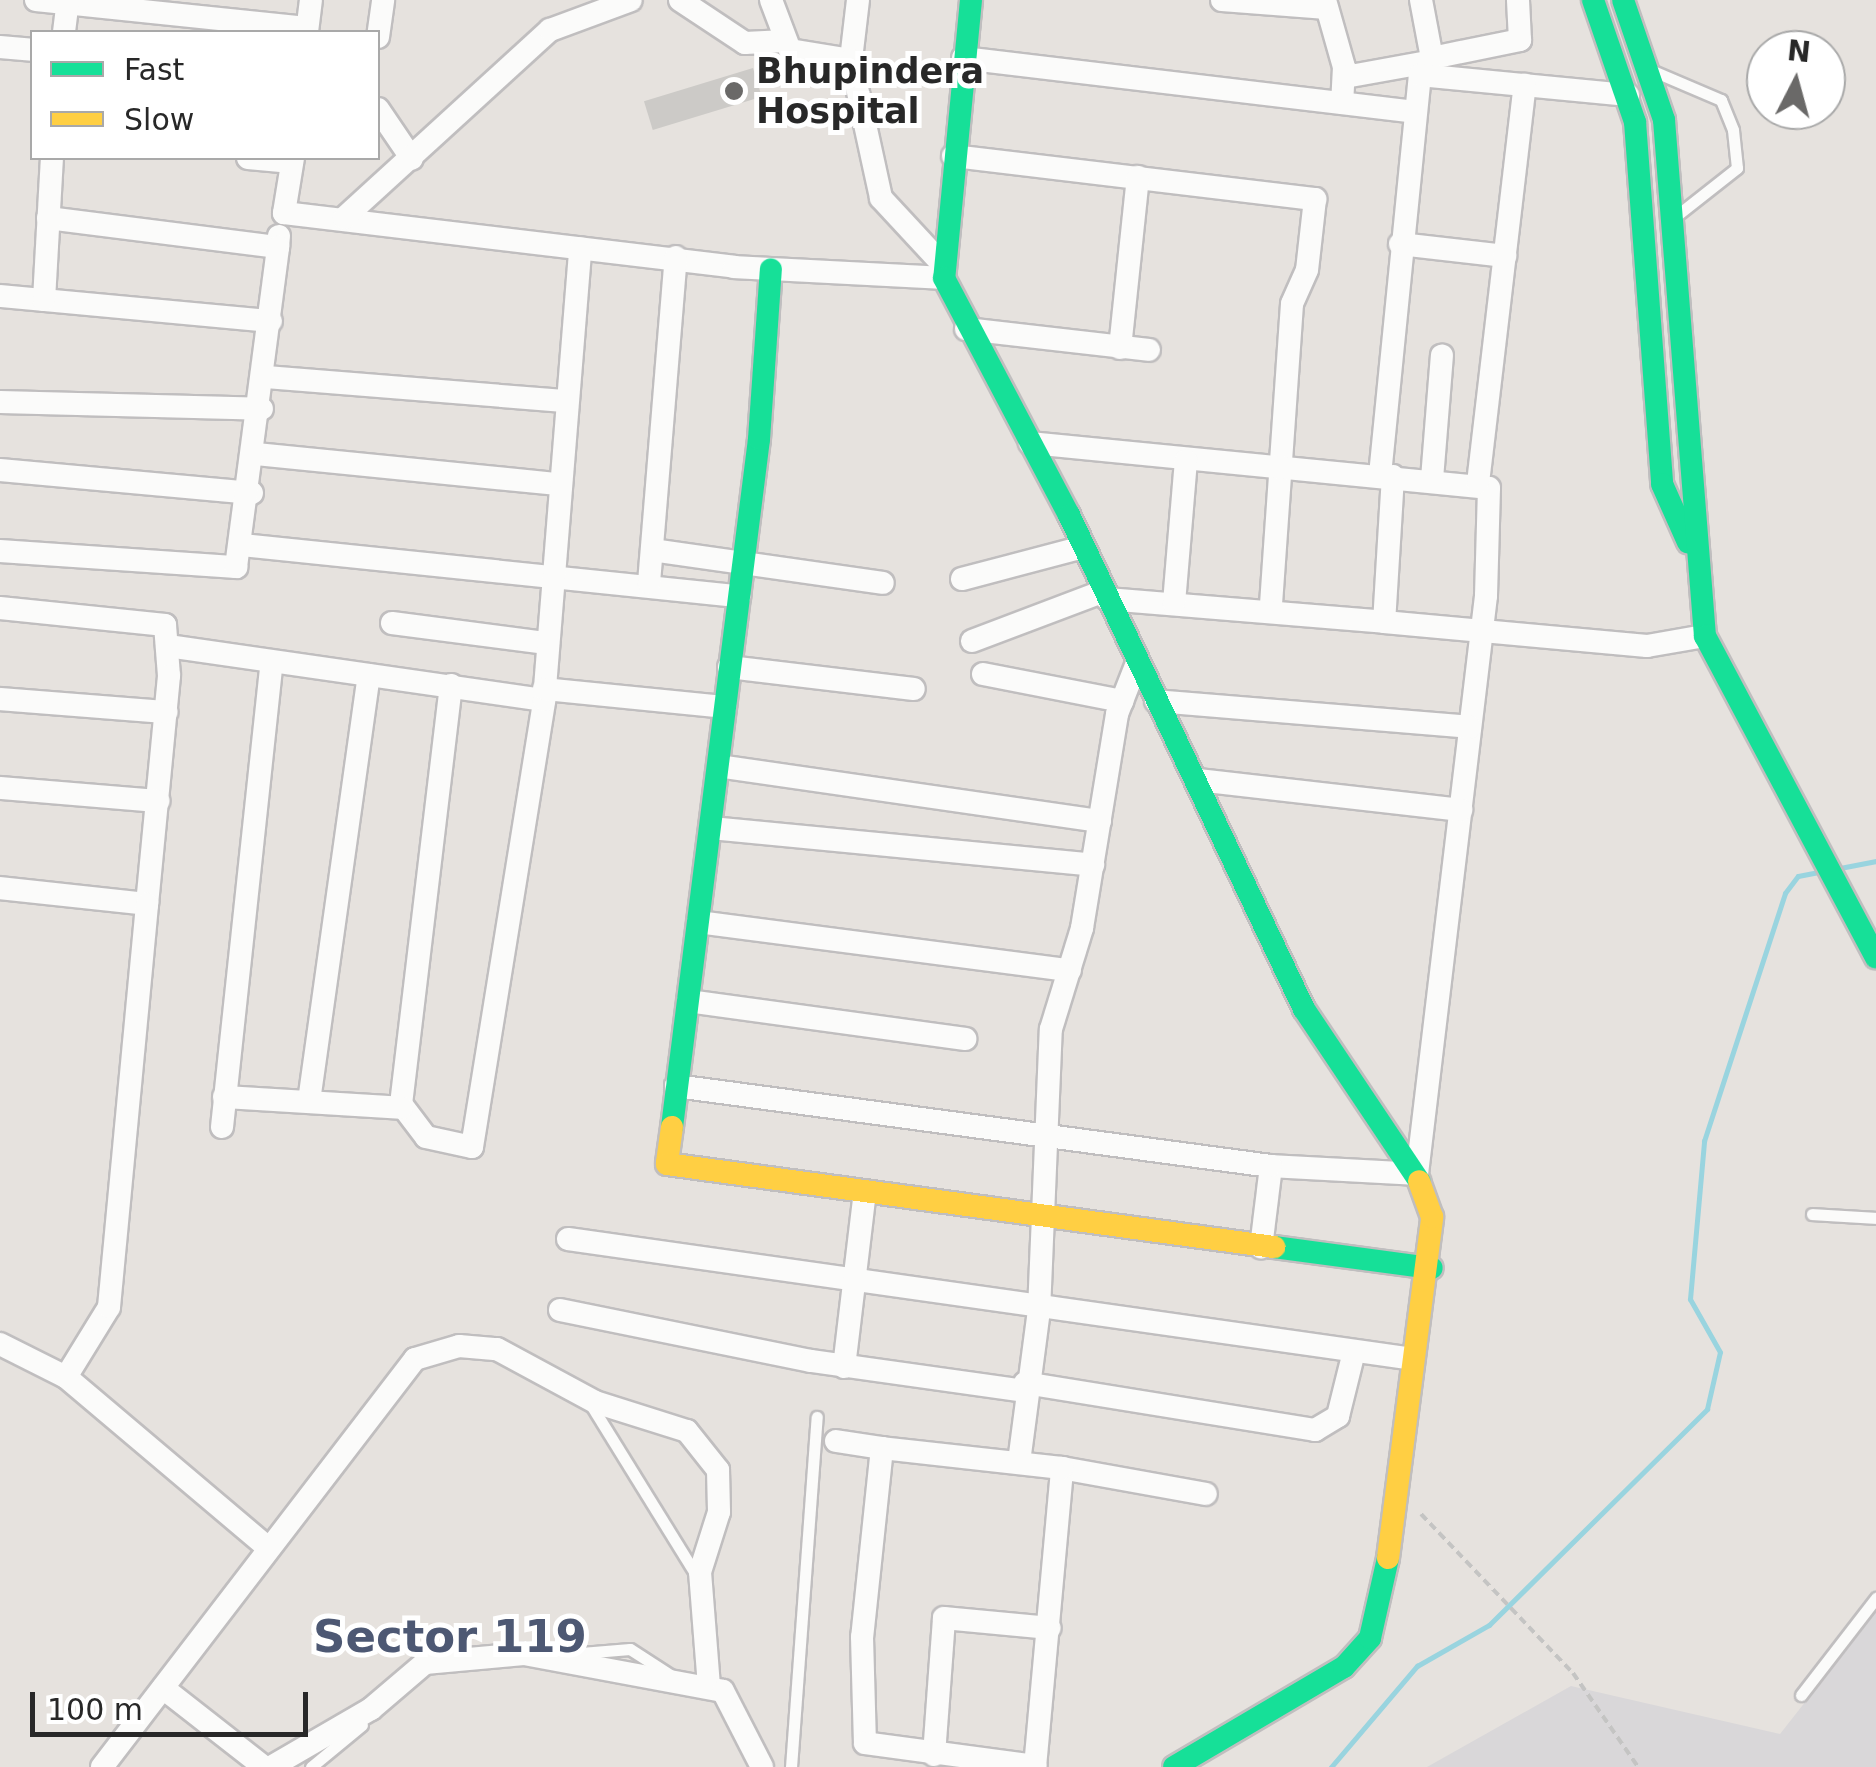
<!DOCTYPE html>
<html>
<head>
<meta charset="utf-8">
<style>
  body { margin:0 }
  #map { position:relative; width:1876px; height:1767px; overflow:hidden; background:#e6e2de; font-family:"DejaVu Sans",sans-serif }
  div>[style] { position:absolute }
  .industrial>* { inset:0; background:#d9d7d9 }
  .stream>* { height:5px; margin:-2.5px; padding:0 2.5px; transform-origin:2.5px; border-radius:2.5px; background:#99d4df }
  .building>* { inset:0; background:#cccac7; transform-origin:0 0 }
  .path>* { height:4px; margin-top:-2px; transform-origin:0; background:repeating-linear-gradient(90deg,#c4c4c3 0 8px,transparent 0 13px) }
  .roads { filter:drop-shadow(2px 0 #c0bebf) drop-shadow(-2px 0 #c0bebf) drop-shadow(0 2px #c0bebf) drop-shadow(0 -2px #c0bebf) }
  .lane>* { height:11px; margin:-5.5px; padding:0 5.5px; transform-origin:5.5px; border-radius:5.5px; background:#fbfbfa }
  .street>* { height:22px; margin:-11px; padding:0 11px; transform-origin:11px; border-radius:11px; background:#fbfbfa }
  .fast>* { height:22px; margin:-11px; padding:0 11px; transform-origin:11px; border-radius:11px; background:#16e098 }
  .slow>* { height:22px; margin:-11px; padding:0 11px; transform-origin:11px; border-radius:11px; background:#ffcf43 }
  .dots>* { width:28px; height:28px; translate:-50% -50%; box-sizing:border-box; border:5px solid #fff; border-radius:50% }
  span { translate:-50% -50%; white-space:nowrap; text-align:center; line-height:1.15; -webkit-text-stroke:10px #fff; paint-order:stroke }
  .poi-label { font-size:35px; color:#282828; font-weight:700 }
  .left { translate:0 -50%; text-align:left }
  .district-label { font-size:45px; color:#4d5873; font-weight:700 }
  .legend { position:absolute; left:30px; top:30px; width:350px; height:130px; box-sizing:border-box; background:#fff; border:2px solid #a9a9a9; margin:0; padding:12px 18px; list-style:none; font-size:30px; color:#282828 }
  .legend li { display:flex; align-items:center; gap:20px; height:50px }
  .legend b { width:50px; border:2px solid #a9a9a9 }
  .north { position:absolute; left:1746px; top:30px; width:100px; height:100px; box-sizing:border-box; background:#fff; border:2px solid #a9a9a9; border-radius:50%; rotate:6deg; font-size:28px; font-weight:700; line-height:40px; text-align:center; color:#282828 }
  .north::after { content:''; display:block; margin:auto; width:35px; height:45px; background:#6a6968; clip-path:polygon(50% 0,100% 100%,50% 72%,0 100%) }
  .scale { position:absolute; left:30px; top:1692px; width:278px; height:45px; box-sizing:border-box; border:5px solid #282828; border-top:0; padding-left:12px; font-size:30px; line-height:35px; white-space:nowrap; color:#282828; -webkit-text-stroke:8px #fff; paint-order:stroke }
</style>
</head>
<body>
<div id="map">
  <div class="industrial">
    <i style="clip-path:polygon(1876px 1612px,1876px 1767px,1427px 1767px,1571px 1686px,1780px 1734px)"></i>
  </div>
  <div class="stream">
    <i style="left:1840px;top:868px;width:37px;rotate:-11deg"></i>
    <i style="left:1331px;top:1767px;width:133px;rotate:-49.6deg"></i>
    <i style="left:1417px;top:1666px;width:83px;rotate:-29.7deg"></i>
    <i style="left:1489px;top:1625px;width:307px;rotate:-44.7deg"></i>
    <i style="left:1707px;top:1409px;width:58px;rotate:-77.2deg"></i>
    <i style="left:1720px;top:1352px;width:61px;rotate:-119.5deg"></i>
    <i style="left:1690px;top:1299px;width:159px;rotate:-84.9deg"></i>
    <i style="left:1704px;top:1141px;width:261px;rotate:-71.9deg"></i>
    <i style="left:1785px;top:893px;width:21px;rotate:-53deg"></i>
    <i style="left:1798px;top:876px;width:21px;rotate:-11deg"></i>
  </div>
  <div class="building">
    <i style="left:753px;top:68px;width:30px;height:114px;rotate:73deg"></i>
  </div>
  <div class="path">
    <i style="left:1421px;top:1514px;width:220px;rotate:46.3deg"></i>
    <i style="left:1573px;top:1673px;width:114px;rotate:55.3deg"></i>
  </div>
  <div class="roads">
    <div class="lane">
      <i style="left:1653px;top:71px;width:74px;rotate:23.1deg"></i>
      <i style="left:1721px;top:100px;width:32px;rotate:68deg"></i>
      <i style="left:1733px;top:130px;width:38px;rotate:84deg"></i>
      <i style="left:1737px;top:168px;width:78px;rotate:141.8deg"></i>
      <i style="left:1812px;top:1214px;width:64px;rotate:3.6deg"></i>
      <i style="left:588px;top:1400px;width:211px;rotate:58.3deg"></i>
      <i style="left:569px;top:1654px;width:61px;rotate:-4.7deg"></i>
      <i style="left:630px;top:1649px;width:50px;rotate:32.7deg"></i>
      <i style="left:1801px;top:1695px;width:123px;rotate:-52.3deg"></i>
      <i style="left:311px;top:1767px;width:66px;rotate:-39.5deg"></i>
      <i style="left:791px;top:1767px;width:351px;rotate:-85.8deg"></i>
    </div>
    <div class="street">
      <i style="left:36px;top:0;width:272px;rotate:5.9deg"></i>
      <i style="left:680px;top:0;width:78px;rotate:33.5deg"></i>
      <i style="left:745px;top:43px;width:40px;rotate:-2.9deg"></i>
      <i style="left:771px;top:0;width:53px;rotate:69.2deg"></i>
      <i style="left:790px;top:50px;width:62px;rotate:9.3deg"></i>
      <i style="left:858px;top:0;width:60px;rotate:96.7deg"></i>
      <i style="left:851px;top:60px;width:141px;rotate:77.7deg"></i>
      <i style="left:881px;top:198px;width:93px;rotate:47.2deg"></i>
      <i style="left:1222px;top:0;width:105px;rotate:4.4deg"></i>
      <i style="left:1325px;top:0;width:70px;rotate:74.2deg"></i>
      <i style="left:1344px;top:67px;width:36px;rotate:93deg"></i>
      <i style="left:1421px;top:0;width:59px;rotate:79.3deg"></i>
      <i style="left:64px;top:32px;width:32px;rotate:-83deg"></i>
      <i style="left:307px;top:32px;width:32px;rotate:-83deg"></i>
      <i style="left:378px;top:37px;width:37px;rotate:-82deg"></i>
      <i style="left:0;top:47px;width:32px;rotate:5deg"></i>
      <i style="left:963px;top:58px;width:455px;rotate:6.8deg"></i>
      <i style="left:1420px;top:75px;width:21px;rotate:-55deg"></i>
      <i style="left:1432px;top:58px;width:90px;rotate:-11.6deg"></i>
      <i style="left:1520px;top:40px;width:40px;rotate:-92.9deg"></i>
      <i style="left:1345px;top:77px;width:78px;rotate:-10.3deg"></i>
      <i style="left:378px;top:109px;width:60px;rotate:55.8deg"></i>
      <i style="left:953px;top:156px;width:365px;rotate:6.8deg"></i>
      <i style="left:1315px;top:199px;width:71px;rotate:96.4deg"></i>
      <i style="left:1307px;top:270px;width:37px;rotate:114deg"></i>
      <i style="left:1292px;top:304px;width:304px;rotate:94deg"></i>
      <i style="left:248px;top:158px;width:44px;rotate:5.2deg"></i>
      <i style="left:293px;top:158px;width:56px;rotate:99.3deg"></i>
      <i style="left:284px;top:213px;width:453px;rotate:6.8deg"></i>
      <i style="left:734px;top:267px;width:210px;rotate:3deg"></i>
      <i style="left:48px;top:218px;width:232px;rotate:7.2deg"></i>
      <i style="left:278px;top:247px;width:11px;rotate:-85deg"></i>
      <i style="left:344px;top:218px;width:279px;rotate:-42.4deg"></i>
      <i style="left:550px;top:30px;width:86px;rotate:-20.3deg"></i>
      <i style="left:1400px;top:244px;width:106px;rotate:6.5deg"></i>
      <i style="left:0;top:296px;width:272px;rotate:5.3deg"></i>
      <i style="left:44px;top:300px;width:142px;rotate:-86.8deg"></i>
      <i style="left:966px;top:329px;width:184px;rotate:6.5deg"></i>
      <i style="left:1120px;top:348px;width:172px;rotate:-84deg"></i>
      <i style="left:266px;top:377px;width:299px;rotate:4.6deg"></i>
      <i style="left:0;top:402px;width:262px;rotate:1.5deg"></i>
      <i style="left:1030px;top:443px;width:461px;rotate:5.6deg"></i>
      <i style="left:1489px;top:488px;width:108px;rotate:91.6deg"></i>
      <i style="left:1486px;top:596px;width:582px;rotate:96.81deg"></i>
      <i style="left:1417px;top:1174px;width:146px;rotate:-176.9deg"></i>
      <i style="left:1271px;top:1166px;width:82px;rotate:97deg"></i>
      <i style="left:256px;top:454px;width:301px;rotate:5.7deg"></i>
      <i style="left:0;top:470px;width:253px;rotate:5.2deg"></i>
      <i style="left:1380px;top:475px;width:402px;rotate:-84.3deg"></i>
      <i style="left:1420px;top:75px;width:209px;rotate:5.5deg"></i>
      <i style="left:1393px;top:476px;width:146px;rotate:93.5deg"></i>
      <i style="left:1384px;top:622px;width:264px;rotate:5.2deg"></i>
      <i style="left:1647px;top:646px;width:59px;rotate:-9.8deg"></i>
      <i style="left:1432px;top:479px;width:124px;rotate:-85.4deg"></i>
      <i style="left:1478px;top:483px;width:401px;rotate:-83.3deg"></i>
      <i style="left:242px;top:545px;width:500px;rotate:5.9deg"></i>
      <i style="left:652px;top:550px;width:233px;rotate:8.1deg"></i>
      <i style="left:0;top:551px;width:237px;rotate:3.9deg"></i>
      <i style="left:236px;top:567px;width:323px;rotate:-82.5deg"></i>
      <i style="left:962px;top:579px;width:125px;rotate:-14.8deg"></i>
      <i style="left:649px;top:583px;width:327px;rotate:-85.3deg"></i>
      <i style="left:1107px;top:599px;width:278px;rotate:4.7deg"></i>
      <i style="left:1174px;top:603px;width:143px;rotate:-85.2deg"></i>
      <i style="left:0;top:608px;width:166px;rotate:5.9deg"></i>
      <i style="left:165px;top:625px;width:51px;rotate:85.5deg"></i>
      <i style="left:169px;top:676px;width:229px;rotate:95.5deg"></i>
      <i style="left:147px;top:904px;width:148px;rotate:-173.8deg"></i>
      <i style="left:392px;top:623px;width:154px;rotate:7.4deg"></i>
      <i style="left:972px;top:641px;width:141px;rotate:-20.7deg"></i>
      <i style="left:168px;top:646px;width:380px;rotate:8.2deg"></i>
      <i style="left:729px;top:667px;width:186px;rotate:6.8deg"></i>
      <i style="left:983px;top:674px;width:142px;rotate:11deg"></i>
      <i style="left:451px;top:685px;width:422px;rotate:96.8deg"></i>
      <i style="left:401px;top:1104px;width:41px;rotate:52.9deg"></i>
      <i style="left:426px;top:1137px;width:47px;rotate:12.3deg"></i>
      <i style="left:472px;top:1147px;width:453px;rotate:-80.8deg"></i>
      <i style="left:544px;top:700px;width:453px;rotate:-85.4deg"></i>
      <i style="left:544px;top:689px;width:182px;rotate:5.7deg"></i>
      <i style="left:0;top:699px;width:167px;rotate:4.5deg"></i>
      <i style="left:1156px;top:701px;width:315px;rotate:4.7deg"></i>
      <i style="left:718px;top:766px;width:386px;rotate:8.2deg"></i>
      <i style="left:1198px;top:780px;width:265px;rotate:6.5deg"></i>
      <i style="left:0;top:788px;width:159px;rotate:4.7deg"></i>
      <i style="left:711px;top:828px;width:384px;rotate:5.5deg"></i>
      <i style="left:698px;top:922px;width:375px;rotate:7.4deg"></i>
      <i style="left:688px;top:1001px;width:280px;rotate:7.8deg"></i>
      <i style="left:676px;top:1086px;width:600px;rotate:7.66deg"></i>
      <i style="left:224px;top:1097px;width:178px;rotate:3.5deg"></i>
      <i style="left:309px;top:1101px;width:430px;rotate:-82deg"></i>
      <i style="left:222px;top:1127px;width:468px;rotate:-83.9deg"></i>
      <i style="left:568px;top:1239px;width:853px;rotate:8.08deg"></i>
      <i style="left:560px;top:1310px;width:256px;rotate:11.5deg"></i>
      <i style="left:811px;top:1361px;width:215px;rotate:8deg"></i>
      <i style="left:0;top:1344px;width:74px;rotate:26.6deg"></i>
      <i style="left:66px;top:1377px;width:260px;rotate:40.2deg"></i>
      <i style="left:844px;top:1367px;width:176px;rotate:-83.2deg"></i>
      <i style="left:66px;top:1377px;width:82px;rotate:-58.4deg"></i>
      <i style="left:109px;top:1307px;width:405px;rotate:-84.6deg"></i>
      <i style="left:1025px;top:1383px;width:294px;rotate:9.2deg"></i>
      <i style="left:1315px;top:1430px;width:27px;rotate:-31deg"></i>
      <i style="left:1338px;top:1416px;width:66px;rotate:-76deg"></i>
      <i style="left:836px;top:1441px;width:47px;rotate:8.7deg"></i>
      <i style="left:1019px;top:1462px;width:152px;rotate:-82.5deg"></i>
      <i style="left:1039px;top:1311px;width:282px;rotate:-87.6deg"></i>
      <i style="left:1051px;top:1029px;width:106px;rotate:-72.9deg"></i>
      <i style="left:1082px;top:928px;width:217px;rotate:-80.7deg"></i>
      <i style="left:1117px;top:714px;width:55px;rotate:-68.6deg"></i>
      <i style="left:1062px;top:1468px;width:146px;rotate:10.2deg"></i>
      <i style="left:163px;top:1688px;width:128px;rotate:38deg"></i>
      <i style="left:934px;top:1755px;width:137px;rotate:-85.8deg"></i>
      <i style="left:944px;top:1618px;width:106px;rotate:5.4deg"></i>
      <i style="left:102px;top:1767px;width:514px;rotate:-52.51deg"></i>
      <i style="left:415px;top:1359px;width:46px;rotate:-16.5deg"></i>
      <i style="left:459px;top:1346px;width:38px;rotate:5deg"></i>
      <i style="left:497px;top:1349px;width:111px;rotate:28.4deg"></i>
      <i style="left:595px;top:1402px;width:96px;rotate:17.5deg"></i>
      <i style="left:687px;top:1431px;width:50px;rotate:51.5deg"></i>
      <i style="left:718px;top:1470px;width:42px;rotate:88.6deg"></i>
      <i style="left:719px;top:1512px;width:63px;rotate:107.6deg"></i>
      <i style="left:700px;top:1572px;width:115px;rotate:85.5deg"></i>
      <i style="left:271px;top:1767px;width:116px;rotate:-30.1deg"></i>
      <i style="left:371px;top:1709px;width:71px;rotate:-40.4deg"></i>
      <i style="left:425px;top:1663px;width:99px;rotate:-5.2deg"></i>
      <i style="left:524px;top:1654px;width:202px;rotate:10.5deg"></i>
      <i style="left:723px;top:1691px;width:85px;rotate:62.8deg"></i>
      <i style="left:1035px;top:1767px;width:300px;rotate:-84.8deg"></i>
      <i style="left:1062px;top:1468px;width:181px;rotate:-173.7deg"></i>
      <i style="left:882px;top:1448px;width:190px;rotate:96deg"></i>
      <i style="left:862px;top:1637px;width:106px;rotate:88.4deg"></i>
      <i style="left:865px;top:1743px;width:172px;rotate:7.7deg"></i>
    </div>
    <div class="fast">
      <i style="left:971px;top:0;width:279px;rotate:95.5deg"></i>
      <i style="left:944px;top:278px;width:268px;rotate:62.2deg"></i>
      <i style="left:1069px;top:515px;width:547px;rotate:64.56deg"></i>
      <i style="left:1304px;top:1009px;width:207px;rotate:56.2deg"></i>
      <i style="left:1593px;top:0;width:129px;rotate:71deg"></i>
      <i style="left:1635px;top:122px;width:363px;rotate:85.7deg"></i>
      <i style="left:1662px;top:484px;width:64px;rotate:65.9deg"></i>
      <i style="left:1623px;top:0;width:127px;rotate:71.1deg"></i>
      <i style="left:1664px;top:120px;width:518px;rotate:85.46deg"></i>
      <i style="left:1705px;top:636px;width:364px;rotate:62deg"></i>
      <i style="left:672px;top:1127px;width:693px;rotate:-82.79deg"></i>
      <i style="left:759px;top:439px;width:170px;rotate:-86deg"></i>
      <i style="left:1274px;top:1247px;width:159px;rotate:7.6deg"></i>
      <i style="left:1174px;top:1767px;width:197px;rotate:-30.5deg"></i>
      <i style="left:1344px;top:1667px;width:39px;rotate:-48deg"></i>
      <i style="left:1370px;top:1638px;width:82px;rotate:-77.3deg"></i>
    </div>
    <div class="slow">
      <i style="left:672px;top:1127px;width:37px;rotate:98deg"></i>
      <i style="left:667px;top:1164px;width:613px;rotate:7.79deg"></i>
      <i style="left:1388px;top:1558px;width:344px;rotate:-82.6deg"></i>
      <i style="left:1432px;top:1217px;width:38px;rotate:-110deg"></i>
    </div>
  </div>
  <div class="dots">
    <i style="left:734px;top:91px;background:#6a6968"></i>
  </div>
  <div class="poi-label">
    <span class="left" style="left:756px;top:91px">Bhupindera<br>Hospital</span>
  </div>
  <div class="district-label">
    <span style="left:450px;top:1637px">Sector 119</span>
  </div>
  <ul class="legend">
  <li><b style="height:12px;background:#16e098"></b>Fast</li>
  <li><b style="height:12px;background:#ffcf43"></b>Slow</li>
  </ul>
  <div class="north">N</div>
  <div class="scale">100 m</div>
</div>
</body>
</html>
